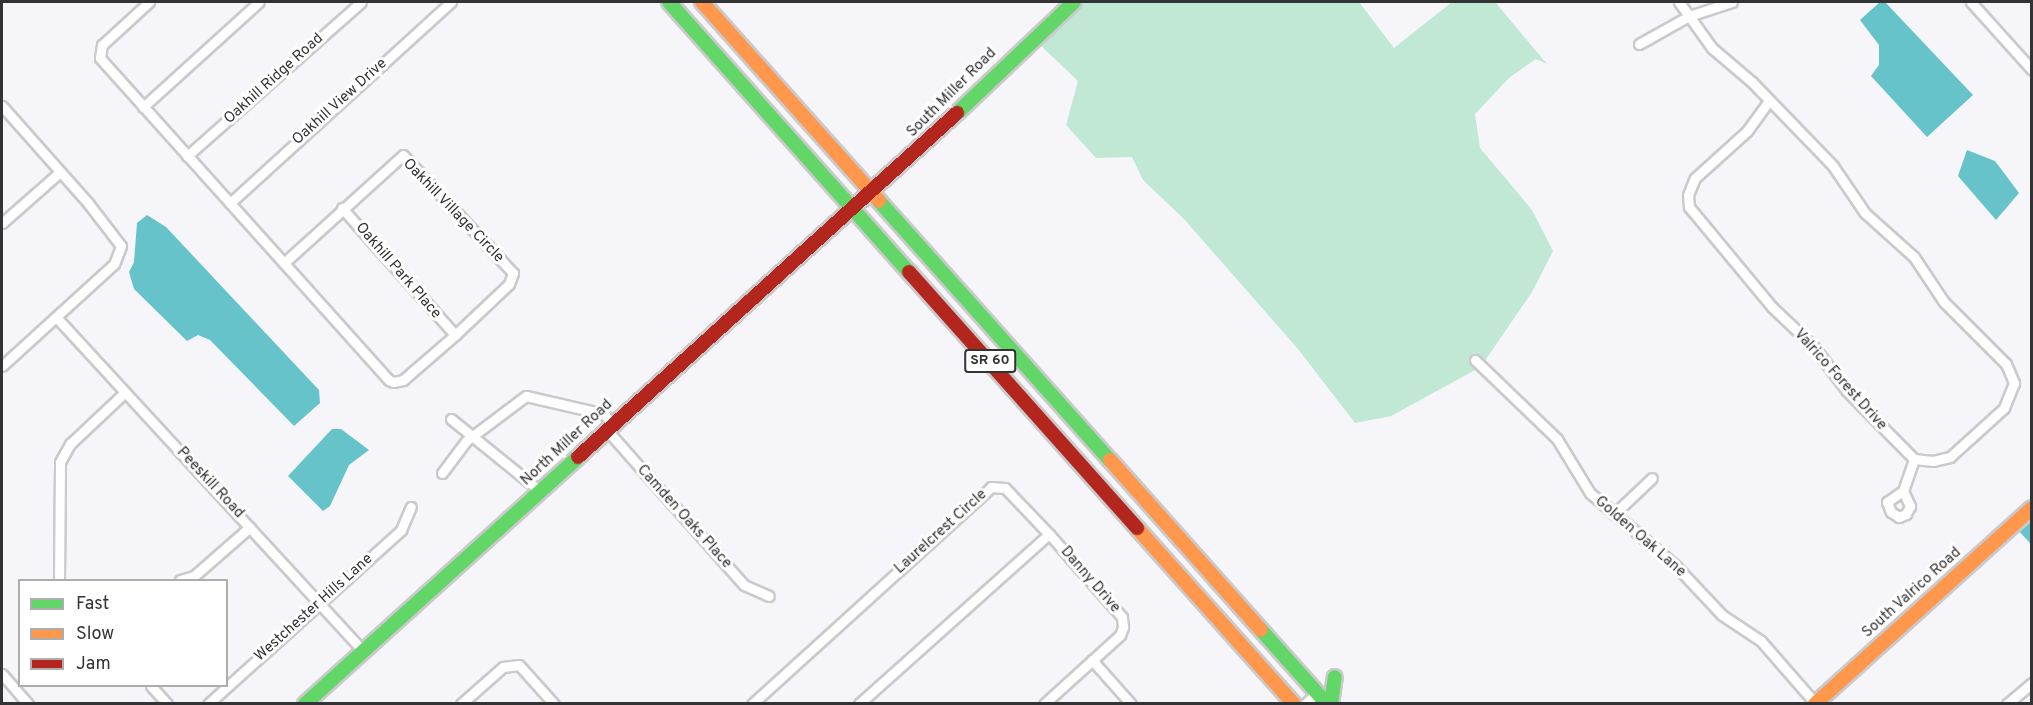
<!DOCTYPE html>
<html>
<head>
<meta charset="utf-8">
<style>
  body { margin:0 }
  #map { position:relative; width:2033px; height:705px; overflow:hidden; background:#f5f5fa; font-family:Overpass,sans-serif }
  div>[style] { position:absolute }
  .green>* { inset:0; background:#c0e8d4 }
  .water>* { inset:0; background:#66c3ca }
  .roads { filter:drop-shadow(2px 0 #cacacd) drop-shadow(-2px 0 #cacacd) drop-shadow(0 2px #cacacd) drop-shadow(0 -2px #cacacd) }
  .street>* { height:9px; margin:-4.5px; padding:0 4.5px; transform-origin:4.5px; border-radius:4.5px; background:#fefefe }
  .fast>* { height:14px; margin:-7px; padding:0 7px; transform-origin:7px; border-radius:7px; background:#63d668 }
  .slow>* { height:14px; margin:-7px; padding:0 7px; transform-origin:7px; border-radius:7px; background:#ff974d }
  .jam>* { height:14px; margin:-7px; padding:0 7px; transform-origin:7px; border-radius:7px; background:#b3261e }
  span { translate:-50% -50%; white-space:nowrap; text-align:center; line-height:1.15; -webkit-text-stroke:6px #fff; paint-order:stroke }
  .shield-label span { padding:2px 4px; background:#fff; border:2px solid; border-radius:4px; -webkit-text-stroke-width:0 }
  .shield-label { font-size:14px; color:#333335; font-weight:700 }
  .street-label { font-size:15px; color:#333335 }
  .frame { position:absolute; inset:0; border:3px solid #333335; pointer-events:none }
  .legend { position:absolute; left:18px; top:579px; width:210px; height:108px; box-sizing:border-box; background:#fff; border:2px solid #adadae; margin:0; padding:8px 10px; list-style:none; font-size:18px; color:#333335 }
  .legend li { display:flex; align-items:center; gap:12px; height:30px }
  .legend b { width:30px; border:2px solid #adadae }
</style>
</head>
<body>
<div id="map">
  <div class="green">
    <i style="clip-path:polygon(1080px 2px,1359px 2px,1394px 48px,1452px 2px,1495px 2px,1547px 64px,1536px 59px,1510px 77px,1475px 114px,1480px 148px,1532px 210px,1553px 251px,1532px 292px,1484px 362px,1475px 354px,1469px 361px,1477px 369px,1391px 416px,1355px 423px,1298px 349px,1184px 219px,1143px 180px,1132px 157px,1096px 158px,1066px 125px,1078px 81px,1036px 41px)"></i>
  </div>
  <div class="water">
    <i style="clip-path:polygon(1880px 2px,1885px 2px,1973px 95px,1927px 137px,1871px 76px,1879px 65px,1879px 45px,1860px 20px)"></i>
    <i style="clip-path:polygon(1967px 150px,1995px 161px,2019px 193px,1996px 220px,1958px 176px)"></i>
    <i style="clip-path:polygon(147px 215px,166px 227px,319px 390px,320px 403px,294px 426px,210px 340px,198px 335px,187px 341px,134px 289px,129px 272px,134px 262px,137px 223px)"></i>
    <i style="clip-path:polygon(332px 429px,341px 429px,369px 450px,349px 465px,330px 506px,323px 511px,288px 476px)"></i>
    <i style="clip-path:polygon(2031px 514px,2031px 544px,2016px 528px)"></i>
  </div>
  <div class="roads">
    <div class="street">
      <i style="left:149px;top:2px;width:64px;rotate:137.5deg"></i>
      <i style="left:102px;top:45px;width:13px;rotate:99deg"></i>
      <i style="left:100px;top:58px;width:195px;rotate:48.1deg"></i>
      <i style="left:230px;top:203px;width:238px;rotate:48.1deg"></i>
      <i style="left:389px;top:380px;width:4px;rotate:27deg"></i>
      <i style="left:393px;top:382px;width:10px;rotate:-11deg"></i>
      <i style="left:403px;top:380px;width:69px;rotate:-40.9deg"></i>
      <i style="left:455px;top:335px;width:74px;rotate:-43.4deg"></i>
      <i style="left:509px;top:284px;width:12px;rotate:-70deg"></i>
      <i style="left:513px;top:273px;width:161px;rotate:-133deg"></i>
      <i style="left:403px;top:155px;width:161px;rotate:137.8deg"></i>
      <i style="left:1679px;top:2px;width:57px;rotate:54.3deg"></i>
      <i style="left:1712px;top:48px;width:52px;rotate:40.4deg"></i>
      <i style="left:1752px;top:82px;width:117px;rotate:46deg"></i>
      <i style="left:1833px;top:166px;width:57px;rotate:55.8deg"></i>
      <i style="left:1865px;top:213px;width:66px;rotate:41.9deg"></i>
      <i style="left:1914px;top:257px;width:54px;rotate:56.3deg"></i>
      <i style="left:1944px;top:302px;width:88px;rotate:45deg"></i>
      <i style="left:2006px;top:364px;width:21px;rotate:67deg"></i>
      <i style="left:2014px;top:383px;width:27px;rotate:112deg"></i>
      <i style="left:2004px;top:408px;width:73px;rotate:137.8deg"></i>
      <i style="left:1950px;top:457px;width:17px;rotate:167deg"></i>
      <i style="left:1933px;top:461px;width:19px;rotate:-174deg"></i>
      <i style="left:1914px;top:459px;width:95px;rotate:-134.6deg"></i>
      <i style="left:1847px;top:391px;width:55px;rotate:-126.9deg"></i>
      <i style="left:1814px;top:347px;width:58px;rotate:-136.4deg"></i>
      <i style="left:1772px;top:307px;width:130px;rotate:-129.7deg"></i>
      <i style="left:1689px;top:207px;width:12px;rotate:-95deg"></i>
      <i style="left:1688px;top:195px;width:18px;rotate:-68deg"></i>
      <i style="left:1695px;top:178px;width:70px;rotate:-42.1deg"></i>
      <i style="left:1747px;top:131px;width:37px;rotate:-54deg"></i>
      <i style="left:1971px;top:2px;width:91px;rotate:48.1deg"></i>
      <i style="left:1639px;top:44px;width:57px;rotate:-29.2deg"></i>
      <i style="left:1689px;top:16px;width:45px;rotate:-18deg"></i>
      <i style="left:2px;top:106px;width:130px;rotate:48.4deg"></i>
      <i style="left:88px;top:203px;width:54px;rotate:52.5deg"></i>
      <i style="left:121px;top:246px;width:19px;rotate:111deg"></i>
      <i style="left:114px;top:264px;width:151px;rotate:137.7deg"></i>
      <i style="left:143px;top:107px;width:156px;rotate:-42.2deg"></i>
      <i style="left:187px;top:156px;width:232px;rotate:-41.5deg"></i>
      <i style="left:230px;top:203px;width:299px;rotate:-42.3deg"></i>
      <i style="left:342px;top:208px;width:170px;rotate:48.3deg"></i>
      <i style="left:2px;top:223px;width:77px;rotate:-41.3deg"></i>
      <i style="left:56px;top:317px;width:454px;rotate:47.4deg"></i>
      <i style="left:1475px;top:360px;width:114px;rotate:43.9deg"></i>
      <i style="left:1557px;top:439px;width:63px;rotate:58.6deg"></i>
      <i style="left:1590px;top:493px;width:113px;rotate:40.3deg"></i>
      <i style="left:1676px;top:566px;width:67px;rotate:46.8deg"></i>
      <i style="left:1722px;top:615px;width:47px;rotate:33.7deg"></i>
      <i style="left:1761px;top:641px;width:84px;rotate:48.9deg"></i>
      <i style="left:451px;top:419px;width:114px;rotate:39deg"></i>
      <i style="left:606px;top:429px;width:208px;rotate:48.5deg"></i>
      <i style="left:744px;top:585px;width:27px;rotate:24deg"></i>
      <i style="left:442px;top:473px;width:40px;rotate:-53deg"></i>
      <i style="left:466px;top:441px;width:75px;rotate:-36.9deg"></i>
      <i style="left:526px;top:396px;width:80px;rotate:13deg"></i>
      <i style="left:604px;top:414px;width:13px;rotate:51deg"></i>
      <i style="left:1903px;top:491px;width:17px;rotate:65deg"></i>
      <i style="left:1910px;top:506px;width:9px;rotate:117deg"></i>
      <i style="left:1906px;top:514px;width:8px;rotate:157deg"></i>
      <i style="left:1899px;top:517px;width:9px;rotate:-148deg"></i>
      <i style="left:1891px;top:512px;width:11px;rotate:-112deg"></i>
      <i style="left:1887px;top:502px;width:19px;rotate:-35deg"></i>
      <i style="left:1903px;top:491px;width:34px;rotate:-71deg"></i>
      <i style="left:1614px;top:514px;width:52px;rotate:-43.5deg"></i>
      <i style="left:59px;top:580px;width:118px;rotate:-89.5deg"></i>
      <i style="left:60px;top:462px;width:21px;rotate:-61deg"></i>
      <i style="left:70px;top:444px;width:73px;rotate:-43.3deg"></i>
      <i style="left:180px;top:580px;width:15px;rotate:-16deg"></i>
      <i style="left:194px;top:576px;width:74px;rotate:-41.2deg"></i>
      <i style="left:1092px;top:660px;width:59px;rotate:48.4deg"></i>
      <i style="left:2px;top:674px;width:40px;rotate:49deg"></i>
      <i style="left:151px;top:686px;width:24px;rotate:48deg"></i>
      <i style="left:208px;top:704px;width:260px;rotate:-42deg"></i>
      <i style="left:401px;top:530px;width:25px;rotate:-67deg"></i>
      <i style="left:461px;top:704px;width:56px;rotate:-41.4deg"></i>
      <i style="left:503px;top:667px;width:16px;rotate:-7deg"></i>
      <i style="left:519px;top:665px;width:52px;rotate:48.1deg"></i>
      <i style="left:752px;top:704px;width:323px;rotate:-42.2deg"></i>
      <i style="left:991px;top:487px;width:14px;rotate:4deg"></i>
      <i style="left:1005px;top:488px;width:64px;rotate:46.3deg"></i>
      <i style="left:1049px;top:534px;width:255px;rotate:138.2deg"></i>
      <i style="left:1044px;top:704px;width:103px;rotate:-42.2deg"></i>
      <i style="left:1120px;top:635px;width:9px;rotate:-69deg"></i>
      <i style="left:1123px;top:627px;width:10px;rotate:-96deg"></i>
      <i style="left:1122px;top:617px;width:111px;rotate:-131.3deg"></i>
      <i style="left:1305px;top:704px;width:18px;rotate:-43deg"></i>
      <i style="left:2007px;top:704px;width:33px;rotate:-40deg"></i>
    </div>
    <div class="fast">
      <i style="left:669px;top:2px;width:361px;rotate:48.4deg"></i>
      <i style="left:957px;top:113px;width:161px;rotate:-43.5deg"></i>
      <i style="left:879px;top:201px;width:347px;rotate:48.3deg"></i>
      <i style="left:1261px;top:630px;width:99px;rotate:48.3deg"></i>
      <i style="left:305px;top:704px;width:368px;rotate:-42.1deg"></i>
      <i style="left:1331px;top:704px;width:27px;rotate:-82deg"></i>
    </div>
    <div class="slow">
      <i style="left:702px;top:2px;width:266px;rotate:48.3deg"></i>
      <i style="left:1110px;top:460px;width:227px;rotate:48.4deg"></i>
      <i style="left:1137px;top:528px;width:236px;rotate:48.3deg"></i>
      <i style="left:1815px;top:704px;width:292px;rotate:-42.1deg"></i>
    </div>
    <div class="jam">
      <i style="left:909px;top:272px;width:343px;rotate:48.3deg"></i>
      <i style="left:578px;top:457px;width:512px;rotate:-42.23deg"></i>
    </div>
  </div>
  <div class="shield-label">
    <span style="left:990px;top:361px">SR 60</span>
  </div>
  <div class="street-label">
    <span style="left:274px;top:79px;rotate:-42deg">Oakhill Ridge Road</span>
    <span style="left:952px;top:93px;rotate:-45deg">South Miller Road</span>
    <span style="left:340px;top:102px;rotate:-42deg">Oakhill View Drive</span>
    <span style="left:453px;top:211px;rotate:46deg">Oakhill Village Circle</span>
    <span style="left:398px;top:271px;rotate:49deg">Oakhill Park Place</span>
    <span style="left:1840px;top:380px;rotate:48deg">Valrico Forest Drive</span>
    <span style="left:567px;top:443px;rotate:-43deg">North Miller Road</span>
    <span style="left:210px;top:483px;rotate:47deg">Peeskill Road</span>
    <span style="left:684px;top:517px;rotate:48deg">Camden Oaks Place</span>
    <span style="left:941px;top:532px;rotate:-42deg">Laurelcrest Circle</span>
    <span style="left:1640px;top:537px;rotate:41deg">Golden Oak Lane</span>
    <span style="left:1090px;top:580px;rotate:49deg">Danny Drive</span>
    <span style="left:1912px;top:593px;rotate:-42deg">South Valrico Road</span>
    <span style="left:314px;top:608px;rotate:-42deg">Westchester Hills Lane</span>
  </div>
  <div class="frame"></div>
  <ul class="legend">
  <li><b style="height:8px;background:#63d668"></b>Fast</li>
  <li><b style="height:8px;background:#ff974d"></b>Slow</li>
  <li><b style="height:8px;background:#b3261e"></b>Jam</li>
  </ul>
</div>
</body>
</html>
